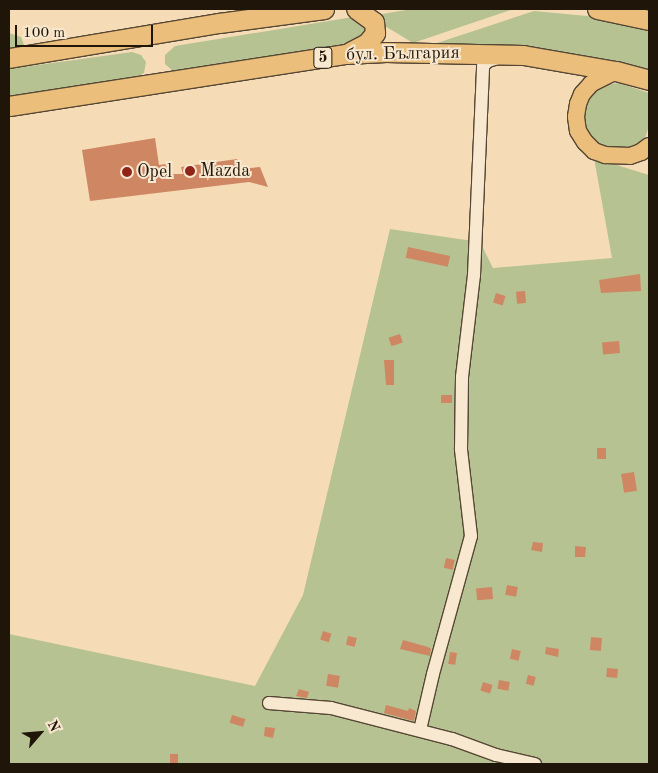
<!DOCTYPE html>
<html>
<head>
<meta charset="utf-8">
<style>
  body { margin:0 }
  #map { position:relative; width:658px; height:773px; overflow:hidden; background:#f6dcb6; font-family:"Old Standard TT",serif }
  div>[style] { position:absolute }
  .green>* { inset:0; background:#b7c292 }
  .building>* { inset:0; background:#ce8762; transform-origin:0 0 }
  .roads { filter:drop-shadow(1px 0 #554734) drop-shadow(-1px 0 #554734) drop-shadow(0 1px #554734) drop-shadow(0 -1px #554734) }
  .minor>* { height:12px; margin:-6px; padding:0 6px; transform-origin:6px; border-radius:6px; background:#f9e8d0 }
  .major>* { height:16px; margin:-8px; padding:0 8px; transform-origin:8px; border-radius:8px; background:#ebbe7b }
  .highway>* { height:19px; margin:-9.5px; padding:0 9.5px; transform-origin:9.5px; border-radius:9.5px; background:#ebbe7b }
  .dots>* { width:14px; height:14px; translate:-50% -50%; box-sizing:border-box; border:2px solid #f9e8d0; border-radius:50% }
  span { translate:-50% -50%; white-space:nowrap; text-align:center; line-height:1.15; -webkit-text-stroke:4px #f9e8d0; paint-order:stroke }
  .shield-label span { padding:1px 4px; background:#f9e8d0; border:1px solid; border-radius:4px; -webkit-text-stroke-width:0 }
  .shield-label { font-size:16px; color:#1f1509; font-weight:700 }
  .street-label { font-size:18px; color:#1f1509 }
  .poi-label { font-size:18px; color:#1f1509 }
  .left { translate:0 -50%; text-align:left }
  .frame { position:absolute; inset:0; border:10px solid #1f1509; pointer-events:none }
  .north { position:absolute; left:15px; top:708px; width:50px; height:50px; -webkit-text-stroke:4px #f9e8d0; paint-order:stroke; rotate:63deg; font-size:14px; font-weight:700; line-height:20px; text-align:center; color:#1f1509 }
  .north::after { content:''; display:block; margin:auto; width:18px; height:22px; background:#1f1509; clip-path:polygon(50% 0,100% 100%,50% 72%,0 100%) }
  .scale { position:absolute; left:15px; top:25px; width:138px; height:22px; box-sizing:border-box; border:2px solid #1f1509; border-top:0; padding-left:6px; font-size:15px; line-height:18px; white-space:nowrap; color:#1f1509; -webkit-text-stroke:4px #f9e8d0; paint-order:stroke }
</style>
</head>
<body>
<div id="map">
  <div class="green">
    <i style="clip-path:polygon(412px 9px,514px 9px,413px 43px,385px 26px,376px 15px)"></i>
    <i style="clip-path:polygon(534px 11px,598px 17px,649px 30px,649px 73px,530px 50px,437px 43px)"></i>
    <i style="clip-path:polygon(353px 17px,367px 24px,362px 42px,175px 73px,165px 64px,165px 55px,175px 46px)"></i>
    <i style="clip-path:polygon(9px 33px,21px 37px,24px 45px,9px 49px)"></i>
    <i style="clip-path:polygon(132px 52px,141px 55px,146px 62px,144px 73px,137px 77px,9px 98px,9px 69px)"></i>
    <i style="clip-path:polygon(619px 83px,649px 93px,649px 126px,645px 138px,638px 146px,626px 151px,599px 148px,582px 127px,584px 102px,604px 85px)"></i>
    <i style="clip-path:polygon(594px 158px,649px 175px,649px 764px,9px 764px,9px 634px,255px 686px,303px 595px,390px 229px,480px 242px,493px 268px,612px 258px)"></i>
  </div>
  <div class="building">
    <i style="clip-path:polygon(155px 138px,159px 165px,166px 164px,168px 174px,183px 174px,181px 167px,237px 159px,240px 169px,260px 167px,268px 187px,249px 182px,90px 201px,82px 150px)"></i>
    <i style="left:408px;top:247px;width:43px;height:11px;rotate:12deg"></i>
    <i style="clip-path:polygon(640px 274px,641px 291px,601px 293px,599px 280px)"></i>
    <i style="left:525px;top:291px;width:12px;height:9px;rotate:85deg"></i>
    <i style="left:496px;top:293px;width:10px;height:10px;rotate:17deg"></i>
    <i style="left:400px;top:334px;width:9px;height:12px;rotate:72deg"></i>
    <i style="left:619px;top:341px;width:12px;height:17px;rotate:85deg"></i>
    <i style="clip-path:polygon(384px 360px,394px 360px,394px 385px,386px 385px)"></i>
    <i style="left:441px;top:395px;width:11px;height:8px"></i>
    <i style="left:597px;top:448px;width:9px;height:11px"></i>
    <i style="left:634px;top:472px;width:19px;height:13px;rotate:81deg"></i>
    <i style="clip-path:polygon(533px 542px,543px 543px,542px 552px,531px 550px)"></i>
    <i style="clip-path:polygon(575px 546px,586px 547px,585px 557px,575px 557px)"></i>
    <i style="left:446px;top:558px;width:9px;height:10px;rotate:13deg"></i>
    <i style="left:507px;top:585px;width:11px;height:10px;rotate:10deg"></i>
    <i style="left:492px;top:587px;width:12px;height:16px;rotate:85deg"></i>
    <i style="left:323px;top:631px;width:9px;height:9px;rotate:18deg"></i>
    <i style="left:348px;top:636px;width:9px;height:9px;rotate:13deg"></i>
    <i style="left:591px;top:637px;width:11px;height:13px;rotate:5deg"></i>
    <i style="clip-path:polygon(403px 640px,428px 647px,431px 649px,430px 656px,400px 649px)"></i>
    <i style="clip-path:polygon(546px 647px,559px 649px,558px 657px,545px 654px)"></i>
    <i style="left:512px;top:649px;width:9px;height:10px;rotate:13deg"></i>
    <i style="left:450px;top:652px;width:7px;height:12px;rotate:8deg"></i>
    <i style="left:607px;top:668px;width:11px;height:9px;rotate:5deg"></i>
    <i style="left:328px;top:674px;width:12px;height:12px;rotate:9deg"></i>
    <i style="left:528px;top:675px;width:8px;height:9px;rotate:14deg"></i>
    <i style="left:499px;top:680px;width:11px;height:9px;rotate:10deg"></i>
    <i style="left:483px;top:682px;width:10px;height:9px;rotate:17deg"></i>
    <i style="clip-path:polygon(299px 689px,309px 692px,307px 698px,296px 696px)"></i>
    <i style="clip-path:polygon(386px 705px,408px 711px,409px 708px,416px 711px,414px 721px,384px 713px)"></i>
    <i style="left:232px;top:715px;width:14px;height:8px;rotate:17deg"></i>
    <i style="clip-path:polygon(265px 727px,275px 728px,273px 738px,264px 736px)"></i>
    <i style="left:170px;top:754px;width:8px;height:10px"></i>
  </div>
  <div class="roads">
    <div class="minor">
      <i style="left:269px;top:703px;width:62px;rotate:4.6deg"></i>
      <i style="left:331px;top:708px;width:125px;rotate:14.4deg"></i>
      <i style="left:452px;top:739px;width:47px;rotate:20deg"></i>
      <i style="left:496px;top:755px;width:40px;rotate:13deg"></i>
      <i style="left:420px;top:730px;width:57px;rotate:-76.9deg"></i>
      <i style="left:433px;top:674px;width:143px;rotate:-74.6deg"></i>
      <i style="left:471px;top:536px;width:88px;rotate:-96.6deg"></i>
      <i style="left:461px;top:449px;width:72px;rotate:-89.2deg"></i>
      <i style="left:462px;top:377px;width:103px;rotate:-83.3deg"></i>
      <i style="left:474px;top:275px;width:209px;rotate:-87.5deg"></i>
      <i style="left:483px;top:66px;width:7px;rotate:-45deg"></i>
      <i style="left:488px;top:61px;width:14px;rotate:-17deg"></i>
    </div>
    <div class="major">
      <i style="left:616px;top:71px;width:28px;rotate:153deg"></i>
      <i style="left:591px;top:84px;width:13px;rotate:132deg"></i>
      <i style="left:582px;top:94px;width:11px;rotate:112deg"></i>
      <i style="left:578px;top:104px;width:13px;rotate:99deg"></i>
      <i style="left:576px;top:117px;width:14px;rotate:82deg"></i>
      <i style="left:578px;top:131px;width:13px;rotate:58deg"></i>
      <i style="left:585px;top:142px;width:13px;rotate:45deg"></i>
      <i style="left:594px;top:151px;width:12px;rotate:20deg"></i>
      <i style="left:605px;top:155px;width:25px;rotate:2deg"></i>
      <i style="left:630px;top:156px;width:12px;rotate:-20deg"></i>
      <i style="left:641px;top:152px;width:10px;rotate:-37deg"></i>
    </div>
    <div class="highway">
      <i style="left:597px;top:9px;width:53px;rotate:11.9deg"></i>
      <i style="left:350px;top:52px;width:19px;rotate:-28deg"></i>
      <i style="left:367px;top:43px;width:13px;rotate:-51deg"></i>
      <i style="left:375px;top:33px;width:11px;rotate:-95deg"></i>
      <i style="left:374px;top:22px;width:22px;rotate:-144deg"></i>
      <i style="left:9px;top:58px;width:213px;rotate:-9.5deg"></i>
      <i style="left:219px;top:23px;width:106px;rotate:-7.6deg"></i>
      <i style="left:9px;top:106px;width:341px;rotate:-8.8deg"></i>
      <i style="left:346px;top:54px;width:40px;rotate:-2.9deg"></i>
      <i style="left:386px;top:52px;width:137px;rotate:1.3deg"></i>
      <i style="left:523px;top:55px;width:94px;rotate:9.8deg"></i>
      <i style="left:616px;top:71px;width:34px;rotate:15deg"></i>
    </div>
  </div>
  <div class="dots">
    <i style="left:190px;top:171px;background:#8f2418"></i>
    <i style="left:127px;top:172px;background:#8f2418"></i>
  </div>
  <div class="shield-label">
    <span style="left:323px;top:58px">5</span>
  </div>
  <div class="street-label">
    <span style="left:403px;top:54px;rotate:-1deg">бул. България</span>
  </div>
  <div class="poi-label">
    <span class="left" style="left:200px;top:171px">Mazda</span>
    <span class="left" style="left:137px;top:172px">Opel</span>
  </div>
  <div class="frame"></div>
  <div class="north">N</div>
  <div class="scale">100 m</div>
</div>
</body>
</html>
